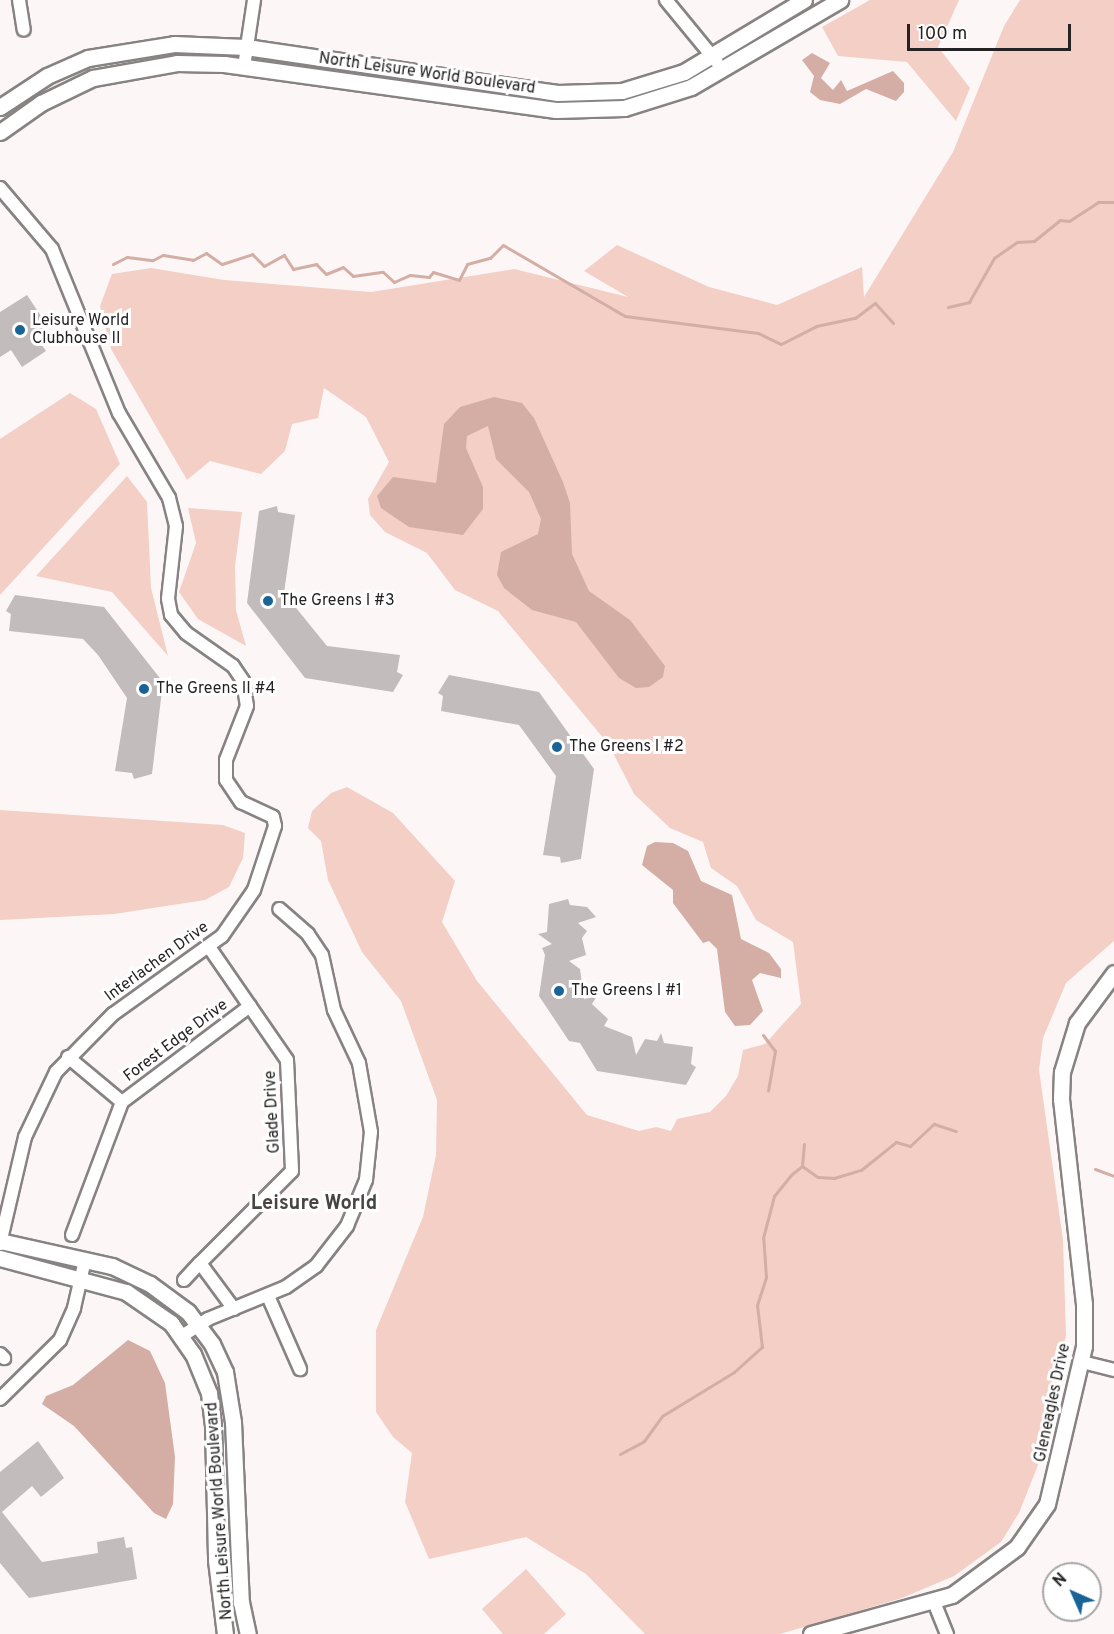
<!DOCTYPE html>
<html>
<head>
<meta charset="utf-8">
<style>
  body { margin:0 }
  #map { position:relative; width:1114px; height:1634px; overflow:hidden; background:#fcf7f6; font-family:Overpass,sans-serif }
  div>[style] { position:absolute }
  .green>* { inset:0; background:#f3cfc6 }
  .water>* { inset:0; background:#d4aea4 }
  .stream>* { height:3px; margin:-1.5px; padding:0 1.5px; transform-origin:1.5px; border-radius:1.5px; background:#d4aea4 }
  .building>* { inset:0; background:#c2bdbc }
  .roads { filter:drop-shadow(2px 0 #878382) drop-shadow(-2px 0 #878382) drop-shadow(0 2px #878382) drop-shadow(0 -2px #878382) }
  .minor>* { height:12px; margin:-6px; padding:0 6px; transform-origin:6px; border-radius:6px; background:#fff }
  .tertiary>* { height:15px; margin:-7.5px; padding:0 7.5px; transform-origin:7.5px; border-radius:7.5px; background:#fff }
  .dots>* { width:16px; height:16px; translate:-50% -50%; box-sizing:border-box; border:3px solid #fff; border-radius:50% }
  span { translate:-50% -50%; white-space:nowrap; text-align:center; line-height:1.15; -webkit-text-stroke:6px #fff; paint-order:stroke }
  .street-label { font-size:16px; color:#242222 }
  .poi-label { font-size:16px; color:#242222 }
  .left { translate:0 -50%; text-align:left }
  .quarter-label { font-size:20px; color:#484443; font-weight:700 }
  .north { position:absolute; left:1042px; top:1562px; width:60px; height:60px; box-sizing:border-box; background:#fff; border:2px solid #a7a7a7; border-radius:50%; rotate:315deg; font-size:16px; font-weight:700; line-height:24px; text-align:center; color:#242222 }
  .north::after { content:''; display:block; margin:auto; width:21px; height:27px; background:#196396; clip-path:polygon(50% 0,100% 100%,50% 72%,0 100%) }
  .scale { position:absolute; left:907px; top:24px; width:164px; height:27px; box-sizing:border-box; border:3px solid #242222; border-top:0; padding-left:8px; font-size:18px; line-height:21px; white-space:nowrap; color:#242222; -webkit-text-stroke:4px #fff; paint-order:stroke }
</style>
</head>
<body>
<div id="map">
  <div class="green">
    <i style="clip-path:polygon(870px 0,959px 0,938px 47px,970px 88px,956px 121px,907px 62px,838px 56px,822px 27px)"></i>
    <i style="clip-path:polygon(1020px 0,1114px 0,1114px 941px,1066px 983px,1043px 1038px,1039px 1070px,1063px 1240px,1066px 1335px,1040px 1460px,1019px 1513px,1001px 1542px,954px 1576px,902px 1598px,780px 1634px,645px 1634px,586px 1574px,526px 1537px,429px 1559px,405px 1502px,412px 1453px,393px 1437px,376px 1412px,376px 1330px,423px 1217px,436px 1155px,437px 1100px,401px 1001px,362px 952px,328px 880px,321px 841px,308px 828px,312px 811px,331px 793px,347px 787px,393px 813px,455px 881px,442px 922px,477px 981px,587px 1115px,639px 1131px,656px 1127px,671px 1131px,677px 1119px,710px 1112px,726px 1096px,738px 1076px,743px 1050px,765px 1044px,801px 1004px,793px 942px,756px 920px,737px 886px,711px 868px,703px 842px,670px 828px,634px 794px,609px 745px,498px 611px,455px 590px,427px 553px,385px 532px,370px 515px,368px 499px,389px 462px,366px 417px,324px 388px,318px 418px,292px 424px,285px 451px,261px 474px,210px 461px,187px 480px,111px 349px,100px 306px,112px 274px,151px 268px,224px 280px,371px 292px,514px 269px,628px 297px,584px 271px,617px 245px,709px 287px,777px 305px,862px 267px,864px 297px,953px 152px,1004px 26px)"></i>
    <i style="clip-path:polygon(70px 393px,96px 409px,120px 464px,0 595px,0 439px)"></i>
    <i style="clip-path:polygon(127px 476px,147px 502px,151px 588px,168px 656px,112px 592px,36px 576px)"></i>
    <i style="clip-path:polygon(188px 508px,242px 512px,235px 566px,236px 610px,246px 646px,198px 619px,179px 592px,196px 543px)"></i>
    <i style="clip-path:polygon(0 810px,223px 825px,245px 833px,243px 858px,229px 887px,205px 900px,114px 914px,0 920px)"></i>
    <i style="clip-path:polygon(526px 1569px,566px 1614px,544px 1634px,503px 1634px,482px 1609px)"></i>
  </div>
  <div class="water">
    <i style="clip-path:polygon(812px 53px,830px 63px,821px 78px,833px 90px,841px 80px,847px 91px,893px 71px,904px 83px,904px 92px,896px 101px,866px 89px,840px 104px,820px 100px,810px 92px,814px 76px,802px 60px)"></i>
    <i style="clip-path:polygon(494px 397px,522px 403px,534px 418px,563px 482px,570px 503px,572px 554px,589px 591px,630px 620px,665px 666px,663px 677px,649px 687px,636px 688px,619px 678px,576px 622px,532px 610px,504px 588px,497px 575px,501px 552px,538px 534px,541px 519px,529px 492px,496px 459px,488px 426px,467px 436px,466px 448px,483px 487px,483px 509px,463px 535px,409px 527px,381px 508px,377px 496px,393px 477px,436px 483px,444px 424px,460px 407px)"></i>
    <i style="clip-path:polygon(655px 842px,673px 843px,688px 851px,701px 881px,732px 895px,741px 939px,769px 953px,781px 969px,781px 978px,760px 973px,752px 980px,763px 1011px,750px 1025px,735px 1026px,725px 1012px,717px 949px,709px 941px,703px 943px,673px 903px,673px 890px,642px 865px,647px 846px)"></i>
    <i style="clip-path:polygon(128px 1340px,150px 1351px,165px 1383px,175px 1457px,173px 1504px,166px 1519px,154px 1513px,74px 1426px,42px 1404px,46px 1396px,73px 1385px)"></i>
  </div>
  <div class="stream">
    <i style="left:113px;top:264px;width:16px;rotate:-27deg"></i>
    <i style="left:127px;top:257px;width:26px;rotate:7deg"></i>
    <i style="left:153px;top:260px;width:11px;rotate:-27deg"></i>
    <i style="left:163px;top:255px;width:30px;rotate:9deg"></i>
    <i style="left:193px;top:260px;width:15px;rotate:-28deg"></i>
    <i style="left:206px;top:253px;width:19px;rotate:35deg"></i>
    <i style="left:222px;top:264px;width:32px;rotate:-18deg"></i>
    <i style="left:252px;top:254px;width:17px;rotate:45deg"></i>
    <i style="left:264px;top:266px;width:23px;rotate:-29deg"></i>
    <i style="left:284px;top:255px;width:17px;rotate:57deg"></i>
    <i style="left:293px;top:269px;width:24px;rotate:-12deg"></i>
    <i style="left:316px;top:264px;width:14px;rotate:45deg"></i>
    <i style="left:326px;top:274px;width:18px;rotate:-22deg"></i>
    <i style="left:343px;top:267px;width:13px;rotate:42deg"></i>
    <i style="left:353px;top:276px;width:30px;rotate:-8deg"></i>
    <i style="left:383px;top:272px;width:15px;rotate:42deg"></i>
    <i style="left:394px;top:282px;width:17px;rotate:-24deg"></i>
    <i style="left:410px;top:275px;width:19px;rotate:6deg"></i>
    <i style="left:429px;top:277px;width:6px;rotate:-51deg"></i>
    <i style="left:433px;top:272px;width:27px;rotate:17deg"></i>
    <i style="left:459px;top:280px;width:18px;rotate:-63deg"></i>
    <i style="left:467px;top:264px;width:24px;rotate:-15deg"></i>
    <i style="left:490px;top:258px;width:18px;rotate:-45deg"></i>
    <i style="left:503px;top:245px;width:141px;rotate:30.2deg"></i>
    <i style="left:625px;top:316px;width:134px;rotate:7.3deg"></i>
    <i style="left:758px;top:333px;width:25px;rotate:26deg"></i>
    <i style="left:781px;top:344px;width:39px;rotate:-27deg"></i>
    <i style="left:816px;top:326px;width:40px;rotate:-12deg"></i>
    <i style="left:855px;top:318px;width:25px;rotate:-37deg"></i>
    <i style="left:875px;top:303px;width:27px;rotate:48deg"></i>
    <i style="left:948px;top:307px;width:22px;rotate:-13deg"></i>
    <i style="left:969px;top:302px;width:51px;rotate:-60.4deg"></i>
    <i style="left:994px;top:258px;width:28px;rotate:-35deg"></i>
    <i style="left:1017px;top:242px;width:17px;rotate:-3deg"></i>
    <i style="left:1034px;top:241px;width:33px;rotate:-39deg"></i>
    <i style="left:1060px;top:220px;width:9px;rotate:6deg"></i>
    <i style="left:1069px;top:221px;width:35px;rotate:-33deg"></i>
    <i style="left:1098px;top:202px;width:16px"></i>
    <i style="left:763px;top:1035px;width:20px;rotate:53deg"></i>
    <i style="left:775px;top:1051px;width:40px;rotate:100deg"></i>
    <i style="left:802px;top:1166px;width:22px;rotate:-85deg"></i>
    <i style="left:1095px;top:1169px;width:20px;rotate:20deg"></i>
    <i style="left:620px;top:1454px;width:27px;rotate:-28deg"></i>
    <i style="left:644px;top:1441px;width:31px;rotate:-54deg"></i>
    <i style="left:662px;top:1416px;width:84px;rotate:-31.4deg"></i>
    <i style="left:734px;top:1372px;width:38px;rotate:-42deg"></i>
    <i style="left:762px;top:1347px;width:42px;rotate:-96.8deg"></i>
    <i style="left:757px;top:1305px;width:29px;rotate:-72deg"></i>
    <i style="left:766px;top:1277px;width:39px;rotate:-94deg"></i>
    <i style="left:763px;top:1238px;width:43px;rotate:-75.3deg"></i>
    <i style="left:774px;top:1196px;width:28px;rotate:-51deg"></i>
    <i style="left:792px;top:1174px;width:13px;rotate:-39deg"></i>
    <i style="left:802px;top:1166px;width:19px;rotate:35deg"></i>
    <i style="left:818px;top:1177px;width:16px;rotate:4deg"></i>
    <i style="left:834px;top:1178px;width:28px;rotate:-17deg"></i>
    <i style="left:861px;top:1170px;width:45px;rotate:-38.7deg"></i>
    <i style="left:896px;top:1142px;width:15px;rotate:16deg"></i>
    <i style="left:910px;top:1146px;width:33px;rotate:-43deg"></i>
    <i style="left:934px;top:1124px;width:23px;rotate:18deg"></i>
  </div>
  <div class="building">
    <i style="clip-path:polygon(27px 295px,47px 325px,34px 334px,46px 351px,22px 367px,11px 350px,0 357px,0 312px)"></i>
    <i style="clip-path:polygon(277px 506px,278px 512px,295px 515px,284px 593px,327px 646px,400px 655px,397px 672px,403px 675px,393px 692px,305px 678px,247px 603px,259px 511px)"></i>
    <i style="clip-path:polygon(15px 595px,104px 607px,163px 682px,152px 774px,134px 779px,132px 773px,115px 771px,127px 698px,98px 655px,83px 639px,9px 631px,11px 614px,6px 611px)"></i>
    <i style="clip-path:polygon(449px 675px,539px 692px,594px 769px,581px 859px,561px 863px,560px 857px,543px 855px,556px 776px,519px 725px,441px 711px,443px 696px,438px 693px)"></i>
    <i style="clip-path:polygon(568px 899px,570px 905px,587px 907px,596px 917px,578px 923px,587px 931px,582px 938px,586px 955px,569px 961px,580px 969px,584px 999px,597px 996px,592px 1004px,608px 1019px,604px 1026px,632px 1037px,636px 1055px,645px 1039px,657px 1041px,661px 1033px,664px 1043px,693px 1047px,691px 1064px,696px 1067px,686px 1085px,597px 1071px,580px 1043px,569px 1041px,539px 996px,545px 955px,542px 948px,552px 944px,538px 934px,547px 932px,549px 904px)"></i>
    <i style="clip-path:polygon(38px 1441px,64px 1478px,41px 1497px,32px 1486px,2px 1512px,42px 1562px,98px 1553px,97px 1542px,124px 1537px,126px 1548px,132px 1547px,137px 1579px,29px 1598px,0 1563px,0 1472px)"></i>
  </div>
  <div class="roads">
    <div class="minor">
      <i style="left:19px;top:0;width:30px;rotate:81deg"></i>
      <i style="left:666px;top:0;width:80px;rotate:50.6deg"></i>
      <i style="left:244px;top:67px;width:68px;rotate:-81.5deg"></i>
      <i style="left:0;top:188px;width:80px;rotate:49.6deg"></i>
      <i style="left:52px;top:249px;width:177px;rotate:67.8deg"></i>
      <i style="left:119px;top:413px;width:99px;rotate:59.5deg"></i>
      <i style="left:169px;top:498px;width:29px;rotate:76deg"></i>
      <i style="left:176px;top:526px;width:73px;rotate:96.3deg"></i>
      <i style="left:168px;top:599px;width:16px;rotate:79deg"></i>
      <i style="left:171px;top:615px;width:23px;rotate:50deg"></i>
      <i style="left:186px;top:633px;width:57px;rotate:35.1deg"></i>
      <i style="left:233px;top:666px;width:18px;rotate:56deg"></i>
      <i style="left:243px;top:681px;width:25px;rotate:81deg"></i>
      <i style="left:247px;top:706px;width:58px;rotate:111.3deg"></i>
      <i style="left:226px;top:760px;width:20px;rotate:90deg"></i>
      <i style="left:226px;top:780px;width:27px;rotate:56deg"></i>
      <i style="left:241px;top:802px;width:35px;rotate:25deg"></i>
      <i style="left:273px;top:817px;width:9px;rotate:77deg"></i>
      <i style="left:275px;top:826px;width:67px;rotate:108.2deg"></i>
      <i style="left:254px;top:890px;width:56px;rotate:124.8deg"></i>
      <i style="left:222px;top:936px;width:134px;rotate:144.4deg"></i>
      <i style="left:113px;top:1014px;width:81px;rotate:134.5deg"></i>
      <i style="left:56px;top:1072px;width:72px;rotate:115.5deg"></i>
      <i style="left:25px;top:1137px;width:110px;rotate:103.2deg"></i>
      <i style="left:209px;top:947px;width:137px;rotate:55.4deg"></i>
      <i style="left:287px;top:1060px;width:111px;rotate:87.4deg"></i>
      <i style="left:292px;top:1171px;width:130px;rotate:135deg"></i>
      <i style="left:200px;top:1263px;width:57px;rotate:53.5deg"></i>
      <i style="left:68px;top:1057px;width:70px;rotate:39.8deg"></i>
      <i style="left:72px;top:1235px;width:142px;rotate:-69.4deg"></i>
      <i style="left:122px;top:1102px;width:160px;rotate:-36.9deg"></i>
      <i style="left:184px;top:1280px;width:23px;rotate:-47deg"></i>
      <i style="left:268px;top:1296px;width:80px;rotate:66.3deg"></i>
      <i style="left:182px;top:1336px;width:31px;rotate:-33deg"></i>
      <i style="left:208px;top:1319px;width:84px;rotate:-22.3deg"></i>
      <i style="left:286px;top:1287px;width:37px;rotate:-35deg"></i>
      <i style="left:316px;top:1266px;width:51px;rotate:-52.2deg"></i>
      <i style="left:347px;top:1226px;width:50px;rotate:-67.6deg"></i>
      <i style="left:366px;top:1180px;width:48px;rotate:-84.1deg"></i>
      <i style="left:371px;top:1132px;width:70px;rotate:-99.9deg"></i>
      <i style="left:359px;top:1063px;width:59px;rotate:-115.3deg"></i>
      <i style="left:334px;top:1010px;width:56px;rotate:-102.3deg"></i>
      <i style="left:322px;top:955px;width:25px;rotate:-124deg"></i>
      <i style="left:308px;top:934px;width:38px;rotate:-139deg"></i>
      <i style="left:0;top:1354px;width:6px;rotate:45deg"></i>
      <i style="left:1082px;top:1362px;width:33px;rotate:14deg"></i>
      <i style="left:0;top:1399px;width:84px;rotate:-44.5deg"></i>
      <i style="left:60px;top:1340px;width:35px;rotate:-66deg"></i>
      <i style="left:74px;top:1308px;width:49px;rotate:-77.1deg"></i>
      <i style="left:934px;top:1602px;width:35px;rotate:68deg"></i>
    </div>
    <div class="tertiary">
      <i style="left:0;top:107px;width:56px;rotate:-33.4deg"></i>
      <i style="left:47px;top:76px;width:45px;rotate:-23.7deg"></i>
      <i style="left:88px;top:58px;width:87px;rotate:-9.2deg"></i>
      <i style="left:174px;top:44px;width:72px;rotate:2.4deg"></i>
      <i style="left:246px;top:47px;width:315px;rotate:8.4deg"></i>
      <i style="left:558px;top:93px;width:64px;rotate:-1.8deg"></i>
      <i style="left:622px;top:91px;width:65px;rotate:-17deg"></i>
      <i style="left:684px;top:72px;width:140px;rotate:-31deg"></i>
      <i style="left:0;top:132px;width:50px;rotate:-35.3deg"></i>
      <i style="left:41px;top:103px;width:58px;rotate:-25.7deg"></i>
      <i style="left:93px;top:78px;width:85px;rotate:-10.1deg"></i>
      <i style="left:177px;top:63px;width:47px;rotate:1.2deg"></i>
      <i style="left:224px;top:64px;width:335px;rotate:7.9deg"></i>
      <i style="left:556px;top:110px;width:68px;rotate:-1.7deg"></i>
      <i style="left:624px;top:108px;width:70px;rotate:-17.4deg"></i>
      <i style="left:691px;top:87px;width:173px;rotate:-30.3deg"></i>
      <i style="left:0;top:1241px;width:115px;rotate:12.6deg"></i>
      <i style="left:112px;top:1266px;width:42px;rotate:25.3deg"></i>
      <i style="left:150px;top:1284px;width:47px;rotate:36.4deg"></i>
      <i style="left:188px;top:1312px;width:40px;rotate:53deg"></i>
      <i style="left:212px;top:1344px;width:31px;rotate:65deg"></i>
      <i style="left:225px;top:1372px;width:51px;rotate:80.9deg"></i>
      <i style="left:233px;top:1422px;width:180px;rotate:87.5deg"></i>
      <i style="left:241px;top:1602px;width:33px;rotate:78deg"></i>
      <i style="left:0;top:1258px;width:131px;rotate:15.1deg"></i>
      <i style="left:126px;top:1292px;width:55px;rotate:34.6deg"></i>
      <i style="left:171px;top:1323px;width:38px;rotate:55deg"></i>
      <i style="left:193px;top:1354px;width:42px;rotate:67.7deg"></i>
      <i style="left:209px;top:1393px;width:31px;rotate:83deg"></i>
      <i style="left:213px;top:1424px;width:136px;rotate:88.7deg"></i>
      <i style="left:216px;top:1560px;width:75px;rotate:83.1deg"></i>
      <i style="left:811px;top:1634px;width:146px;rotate:-15.5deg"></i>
      <i style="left:952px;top:1595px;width:81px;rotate:-36.4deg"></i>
      <i style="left:1017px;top:1547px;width:52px;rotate:-55.1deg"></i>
      <i style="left:1047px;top:1504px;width:162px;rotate:-76.8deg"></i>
      <i style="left:1084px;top:1346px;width:42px;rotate:-90deg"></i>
      <i style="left:1084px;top:1304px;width:206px;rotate:-96.4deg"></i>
      <i style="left:1061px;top:1099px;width:27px;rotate:-88deg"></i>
      <i style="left:1062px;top:1072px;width:51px;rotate:-73deg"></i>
      <i style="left:1077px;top:1023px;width:62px;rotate:-53.5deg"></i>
    </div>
  </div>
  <div class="dots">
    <i style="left:20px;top:330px;background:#196396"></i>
    <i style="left:268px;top:601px;background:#196396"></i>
    <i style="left:144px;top:689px;background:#196396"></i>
    <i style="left:557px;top:747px;background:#196396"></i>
    <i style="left:559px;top:991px;background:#196396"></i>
  </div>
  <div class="street-label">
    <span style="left:427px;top:74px;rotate:8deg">North Leisure World Boulevard</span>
    <span style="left:157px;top:962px;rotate:-36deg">Interlachen Drive</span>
    <span style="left:176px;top:1041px;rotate:-37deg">Forest Edge Drive</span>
    <span style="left:273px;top:1112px;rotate:-93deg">Glade Drive</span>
    <span style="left:1053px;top:1403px;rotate:-78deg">Gleneagles Drive</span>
    <span style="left:220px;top:1511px;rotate:-94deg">North Leisure World Boulevard</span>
  </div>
  <div class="poi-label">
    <span class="left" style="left:32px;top:330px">Leisure World<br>Clubhouse II</span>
    <span class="left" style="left:280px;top:601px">The Greens I #3</span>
    <span class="left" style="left:156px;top:689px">The Greens II #4</span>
    <span class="left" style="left:569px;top:747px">The Greens I #2</span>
    <span class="left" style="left:571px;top:991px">The Greens I #1</span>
  </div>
  <div class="quarter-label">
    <span style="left:314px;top:1204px">Leisure World</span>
  </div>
  <div class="north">N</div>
  <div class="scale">100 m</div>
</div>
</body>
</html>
